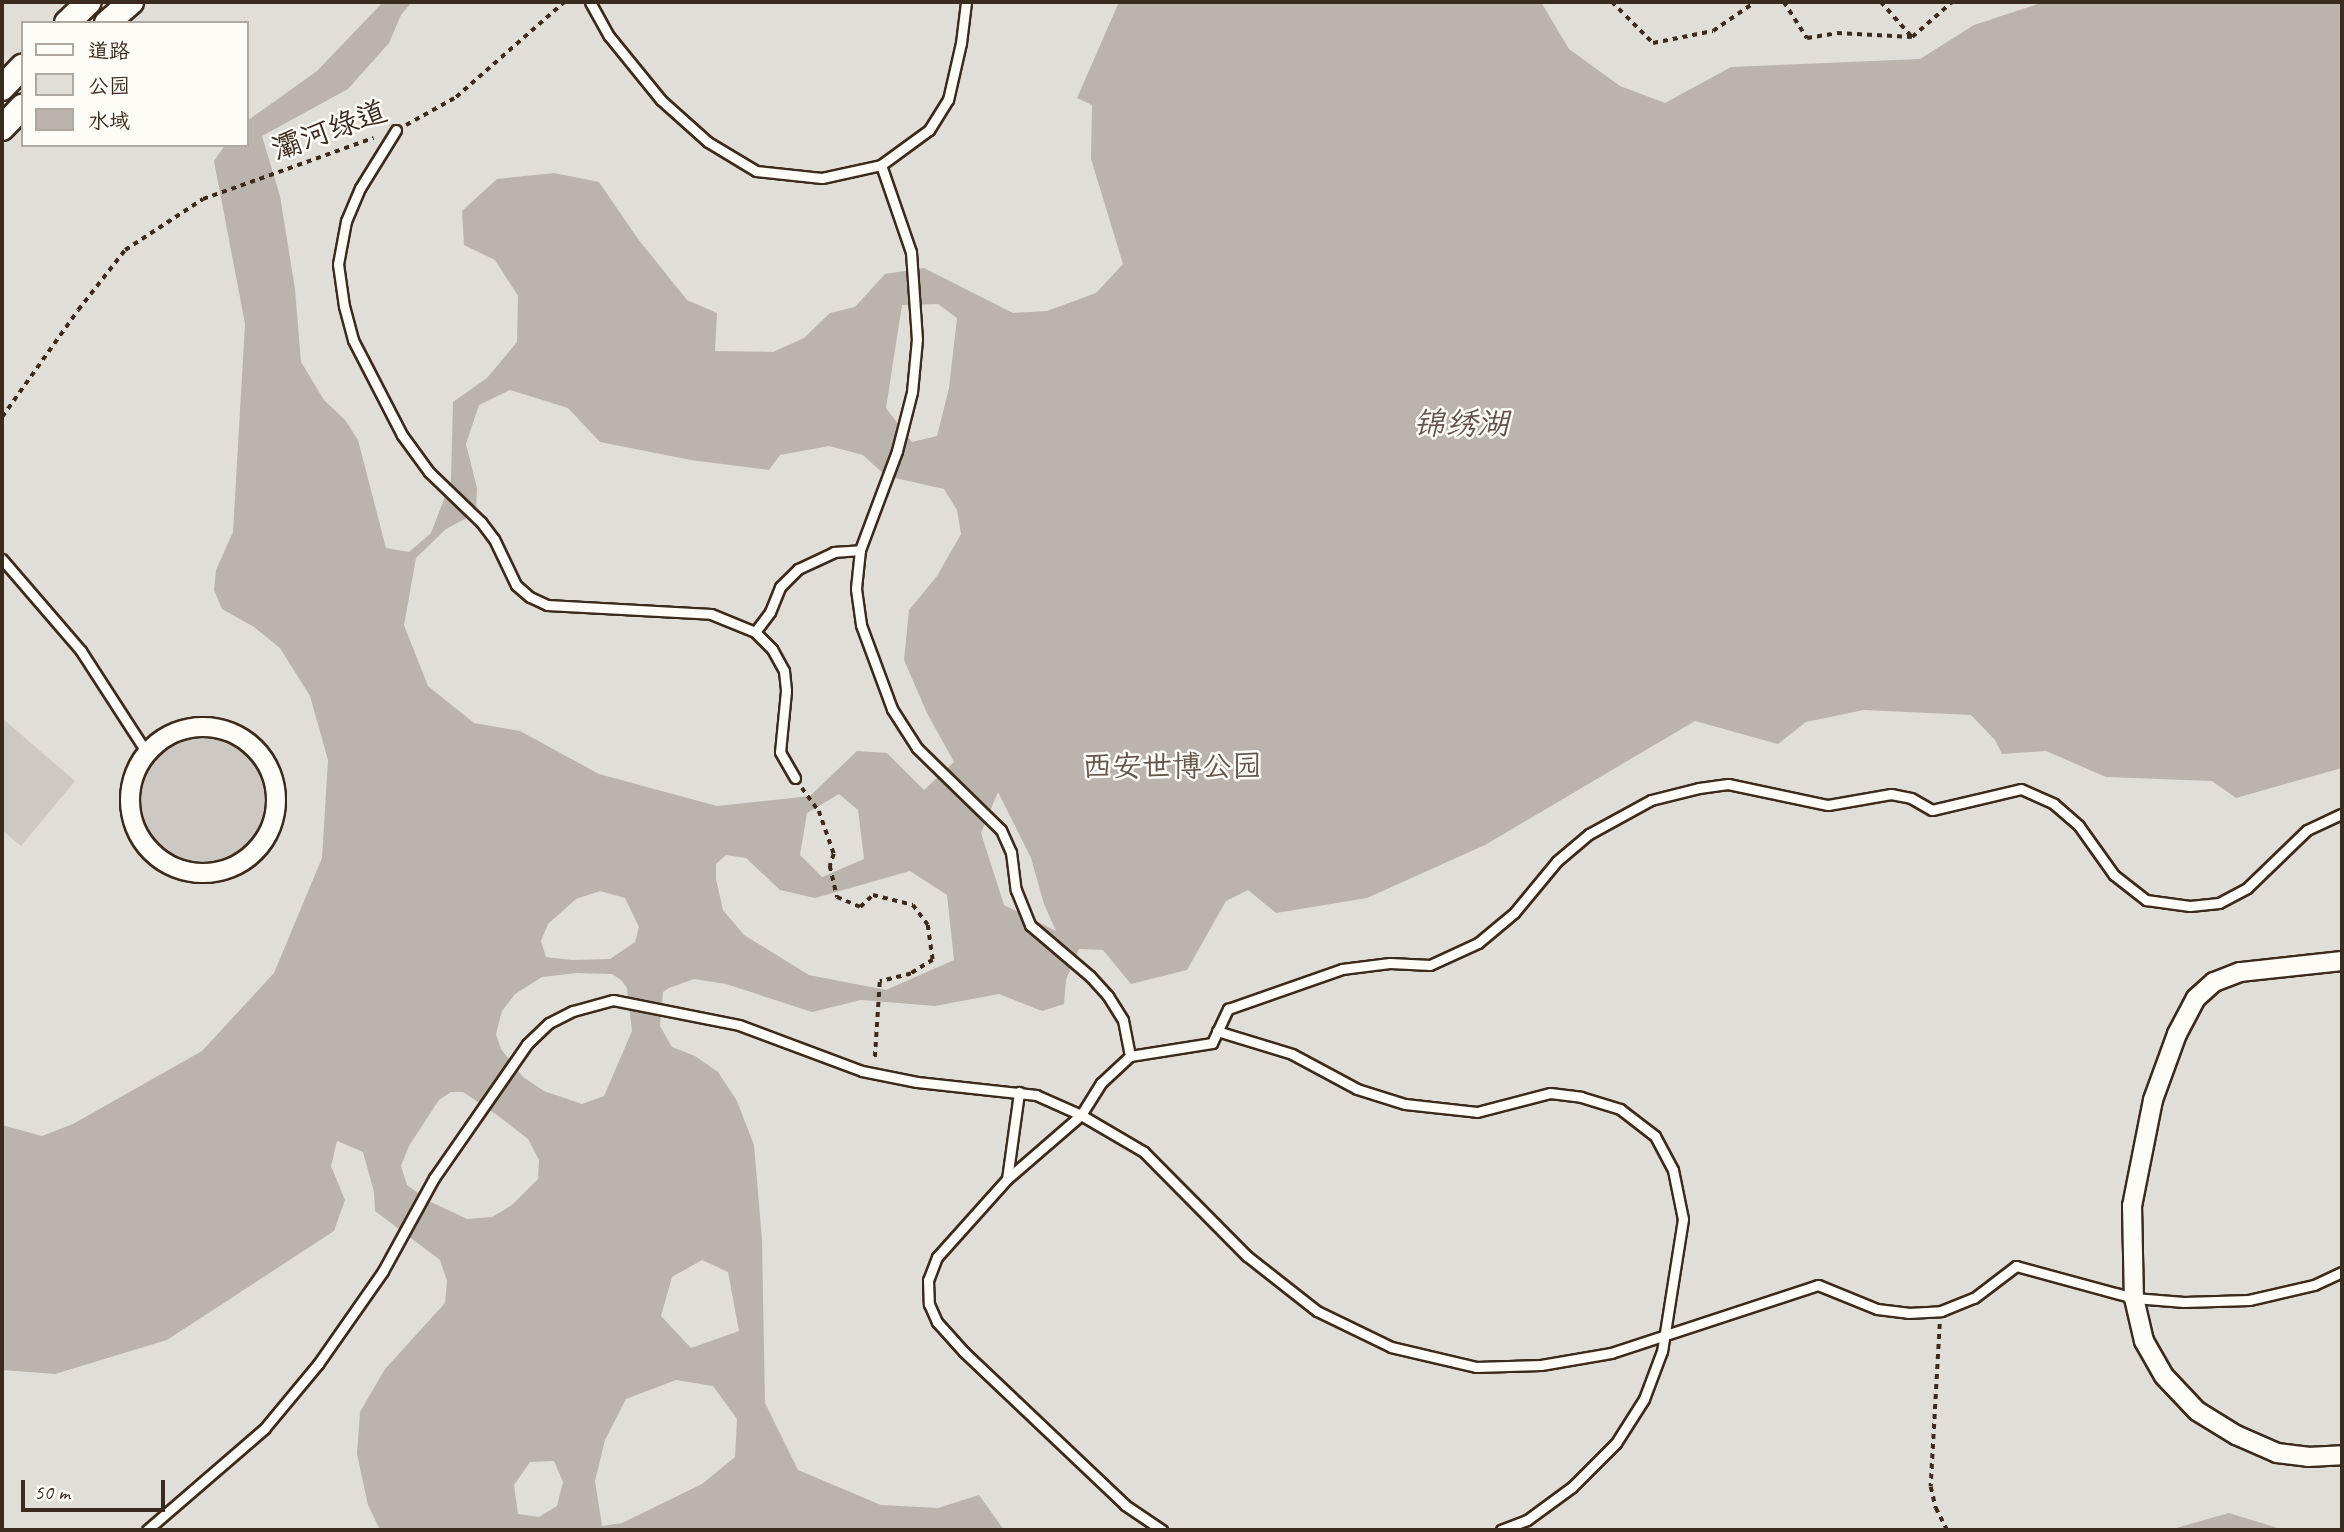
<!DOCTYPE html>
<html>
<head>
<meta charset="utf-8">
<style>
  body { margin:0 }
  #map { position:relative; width:2344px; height:1532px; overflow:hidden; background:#fdfcf7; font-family:Caveat,"LXGW WenKai TC",sans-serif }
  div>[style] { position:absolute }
  .green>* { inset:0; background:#e1ded7 }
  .water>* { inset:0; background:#bbb4ad }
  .building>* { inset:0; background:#cdc8c2 }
  .round { border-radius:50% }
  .path>* { height:3.5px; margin-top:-1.75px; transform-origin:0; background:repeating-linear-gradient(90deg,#3b2a1e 0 5px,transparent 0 10px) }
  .roads { filter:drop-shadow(2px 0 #3b2a1e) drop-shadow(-2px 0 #3b2a1e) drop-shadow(0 2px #3b2a1e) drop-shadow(0 -2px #3b2a1e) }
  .lane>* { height:9px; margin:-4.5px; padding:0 4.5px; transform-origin:4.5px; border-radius:4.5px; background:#fdfcf7 }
  .street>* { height:18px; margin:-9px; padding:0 9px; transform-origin:9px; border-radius:9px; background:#fdfcf7 }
  .street>.ring { margin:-9px; padding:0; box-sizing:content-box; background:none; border:18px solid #fdfcf7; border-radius:50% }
  .secondary>* { height:24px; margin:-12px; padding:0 12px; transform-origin:12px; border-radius:12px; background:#fdfcf7 }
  span { translate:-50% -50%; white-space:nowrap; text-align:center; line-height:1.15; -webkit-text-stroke:5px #fdfcf7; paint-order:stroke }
  .street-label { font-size:30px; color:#3b2a1e }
  .park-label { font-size:30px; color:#64574c }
  .water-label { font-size:32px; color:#615349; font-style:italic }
  .frame { position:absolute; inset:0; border:4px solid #3b2a1e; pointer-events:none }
  .legend { position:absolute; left:21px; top:21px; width:228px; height:126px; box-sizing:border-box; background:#fdfcf7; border:2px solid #afa8a0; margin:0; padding:9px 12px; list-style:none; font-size:21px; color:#3b2a1e }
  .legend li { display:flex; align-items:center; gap:14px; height:35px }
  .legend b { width:35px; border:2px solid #afa8a0 }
  .scale { position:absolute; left:21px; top:1480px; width:144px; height:32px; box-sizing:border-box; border:4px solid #3b2a1e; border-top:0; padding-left:9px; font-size:21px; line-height:24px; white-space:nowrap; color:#3b2a1e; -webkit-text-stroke:5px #fdfcf7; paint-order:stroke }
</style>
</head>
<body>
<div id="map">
  <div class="green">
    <i style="clip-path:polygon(evenodd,2px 2px,2342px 2px,2342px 1530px,2px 1530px,2px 2px,23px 23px,247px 23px,247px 145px,23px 145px,23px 23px)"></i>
  </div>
  <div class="water">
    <i style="clip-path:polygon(evenodd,383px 2px,412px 2px,401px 15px,389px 43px,348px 89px,262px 136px,280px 196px,295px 289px,301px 362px,324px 400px,345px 420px,358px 440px,386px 548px,409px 552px,431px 533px,451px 481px,453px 402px,487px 378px,517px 342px,518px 296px,495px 260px,464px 245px,462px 211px,497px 179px,554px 173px,599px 182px,638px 239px,687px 300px,717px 313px,715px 351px,773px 352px,804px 338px,830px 313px,855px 307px,885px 274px,924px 268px,1013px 313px,1047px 311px,1096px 293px,1123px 264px,1091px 159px,1092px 105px,1077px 98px,1119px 2px,1541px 2px,1569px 49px,1620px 86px,1665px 103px,1731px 67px,1920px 59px,1974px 25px,2044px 2px,2342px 2px,2342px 768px,2236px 798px,2212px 781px,2106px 777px,2046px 751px,2002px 754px,1995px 740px,1971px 715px,1864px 710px,1806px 722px,1778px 744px,1695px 721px,1485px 845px,1367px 898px,1276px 913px,1248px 890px,1226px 901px,1187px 970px,1131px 984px,1103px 950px,1079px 949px,1066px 980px,1064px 1004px,1042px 1011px,999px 994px,935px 1006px,861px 1000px,812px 1012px,726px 984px,694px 979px,669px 988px,663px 992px,660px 1026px,672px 1047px,695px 1056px,718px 1072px,737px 1101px,754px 1145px,762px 1240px,765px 1403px,798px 1470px,881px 1505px,938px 1508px,979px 1495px,1004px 1530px,380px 1530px,368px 1505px,357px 1454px,360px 1412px,385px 1369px,445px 1303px,447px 1281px,440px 1260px,375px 1211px,374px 1192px,363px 1152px,337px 1141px,331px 1166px,345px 1200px,334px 1231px,167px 1340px,55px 1374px,2px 1370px,2px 1125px,42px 1136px,73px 1124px,202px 1051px,274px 973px,322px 858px,328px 760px,310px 696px,280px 648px,254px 627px,222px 609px,214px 590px,216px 570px,233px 532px,245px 324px,214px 161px,225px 145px,247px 145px,247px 121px,317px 71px,383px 2px,938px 304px,957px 318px,949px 388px,937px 436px,912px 442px,886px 408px,902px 305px,938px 304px,383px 2px,510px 390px,568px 408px,600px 442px,691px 460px,769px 470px,780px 455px,829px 446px,863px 455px,886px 476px,944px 489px,957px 510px,961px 534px,937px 576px,909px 610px,904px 660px,927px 713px,954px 762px,924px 790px,887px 753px,857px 751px,810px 796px,717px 806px,599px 774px,520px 731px,474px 723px,428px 686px,404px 625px,416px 558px,446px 529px,476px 513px,477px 488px,466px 444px,479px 405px,510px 390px,383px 2px,998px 792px,1031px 858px,1044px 904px,1056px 931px,1004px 905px,981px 833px,998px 792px,383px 2px,839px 794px,858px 810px,864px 859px,822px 877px,800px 855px,807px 813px,839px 794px,383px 2px,726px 855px,746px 858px,780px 890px,815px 898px,910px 871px,947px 895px,954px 960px,886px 990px,809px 975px,744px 935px,723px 910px,716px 879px,716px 864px,726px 855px,383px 2px,600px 891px,625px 898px,639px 927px,635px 942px,610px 959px,572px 960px,546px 957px,541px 941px,548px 924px,576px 899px,600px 891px,383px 2px,577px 973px,612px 974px,621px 980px,627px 988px,632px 1031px,604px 1096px,582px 1104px,544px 1091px,523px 1077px,501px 1049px,496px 1034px,502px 1011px,515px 994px,542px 977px,577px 973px,383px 2px,451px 1092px,463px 1092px,497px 1115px,528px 1139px,539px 1160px,538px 1179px,512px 1205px,492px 1217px,467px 1219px,429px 1201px,407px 1185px,401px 1166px,409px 1146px,439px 1100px,451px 1092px,383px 2px,702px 1260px,728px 1272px,739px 1331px,691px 1348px,661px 1316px,672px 1277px,702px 1260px,383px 2px,676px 1380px,713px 1386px,737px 1419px,735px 1457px,702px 1484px,622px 1523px,602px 1526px,595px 1481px,605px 1440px,626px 1399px,676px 1380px,383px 2px,554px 1461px,563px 1482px,557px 1506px,539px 1517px,518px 1514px,514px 1485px,530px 1462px,554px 1461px)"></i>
    <i style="clip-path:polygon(2229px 1513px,2284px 1530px,2169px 1530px)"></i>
  </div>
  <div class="building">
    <i style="clip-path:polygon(2px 718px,75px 781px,21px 846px,2px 830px)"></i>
    <i class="round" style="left:139px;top:734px;width:132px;height:132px"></i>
  </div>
  <div class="path">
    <i style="left:1612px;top:2px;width:58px;rotate:45deg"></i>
    <i style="left:1653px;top:43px;width:61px;rotate:-11.3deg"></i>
    <i style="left:1713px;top:31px;width:51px;rotate:-34.6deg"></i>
    <i style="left:1784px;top:2px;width:43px;rotate:57.4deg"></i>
    <i style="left:1807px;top:38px;width:30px;rotate:-9deg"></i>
    <i style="left:1837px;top:33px;width:75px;rotate:3.1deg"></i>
    <i style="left:1912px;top:37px;width:53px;rotate:-41.2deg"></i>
    <i style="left:1881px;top:2px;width:47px;rotate:48.5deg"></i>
    <i style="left:406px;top:125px;width:57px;rotate:-29.2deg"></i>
    <i style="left:456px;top:97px;width:144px;rotate:-41.3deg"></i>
    <i style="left:2px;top:417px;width:131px;rotate:-54.6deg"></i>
    <i style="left:78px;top:310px;width:76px;rotate:-51.9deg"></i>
    <i style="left:125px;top:250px;width:93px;rotate:-33.2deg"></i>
    <i style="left:203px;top:199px;width:181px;rotate:-19.7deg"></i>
    <i style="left:802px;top:788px;width:29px;rotate:54deg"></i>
    <i style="left:819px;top:811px;width:46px;rotate:70.8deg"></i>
    <i style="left:834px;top:854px;width:13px;rotate:108deg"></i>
    <i style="left:830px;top:866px;width:32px;rotate:77deg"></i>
    <i style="left:837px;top:897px;width:25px;rotate:23deg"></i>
    <i style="left:860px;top:907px;width:18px;rotate:-43deg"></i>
    <i style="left:873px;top:895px;width:41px;rotate:14deg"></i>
    <i style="left:913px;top:905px;width:25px;rotate:53deg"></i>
    <i style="left:928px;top:925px;width:35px;rotate:82deg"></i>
    <i style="left:933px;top:960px;width:26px;rotate:148deg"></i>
    <i style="left:911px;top:974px;width:32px;rotate:166deg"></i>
    <i style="left:880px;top:982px;width:78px;rotate:93.7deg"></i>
    <i style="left:1940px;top:1324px;width:163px;rotate:93.2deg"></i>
    <i style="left:1931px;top:1487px;width:22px;rotate:77deg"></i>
    <i style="left:1936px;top:1508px;width:25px;rotate:63deg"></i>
  </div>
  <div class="roads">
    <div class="lane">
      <i style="left:590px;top:2px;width:39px;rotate:61deg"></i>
      <i style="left:609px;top:36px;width:82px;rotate:50.9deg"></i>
      <i style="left:661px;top:100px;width:63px;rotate:41.8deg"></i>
      <i style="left:708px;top:142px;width:56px;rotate:31.1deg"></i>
      <i style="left:756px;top:171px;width:66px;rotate:6.1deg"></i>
      <i style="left:822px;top:178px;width:60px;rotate:-12.4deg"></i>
      <i style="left:881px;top:165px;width:59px;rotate:-36.1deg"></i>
      <i style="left:929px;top:130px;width:36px;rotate:-58deg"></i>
      <i style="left:948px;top:100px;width:58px;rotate:-77.2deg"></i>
      <i style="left:961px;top:43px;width:41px;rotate:-83deg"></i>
      <i style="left:396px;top:130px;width:68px;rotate:121.8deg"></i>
      <i style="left:360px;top:188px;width:36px;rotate:113deg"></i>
      <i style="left:346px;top:221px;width:44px;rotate:100.5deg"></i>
      <i style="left:338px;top:264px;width:42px;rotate:81.9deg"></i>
      <i style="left:344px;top:306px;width:35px;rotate:75deg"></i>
      <i style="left:353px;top:340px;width:107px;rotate:62.7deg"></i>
      <i style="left:402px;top:435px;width:46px;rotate:53.9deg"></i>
      <i style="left:429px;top:472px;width:72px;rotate:43.9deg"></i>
      <i style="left:481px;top:522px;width:21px;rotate:53deg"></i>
      <i style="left:494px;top:539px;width:51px;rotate:64.4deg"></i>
      <i style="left:516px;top:585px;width:18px;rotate:41deg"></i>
      <i style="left:530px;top:597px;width:19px;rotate:25deg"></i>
      <i style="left:547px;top:605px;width:164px;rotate:3.1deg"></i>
      <i style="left:711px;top:614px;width:48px;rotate:22.2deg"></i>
      <i style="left:755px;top:632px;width:24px;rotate:45deg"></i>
      <i style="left:772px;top:649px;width:25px;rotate:61deg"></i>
      <i style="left:784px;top:671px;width:20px;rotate:84deg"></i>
      <i style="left:786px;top:691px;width:61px;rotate:95.6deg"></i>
      <i style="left:780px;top:752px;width:30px;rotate:60deg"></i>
      <i style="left:881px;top:165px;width:92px;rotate:71deg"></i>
      <i style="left:911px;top:252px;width:87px;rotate:86.1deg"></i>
      <i style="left:917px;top:339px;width:53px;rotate:95.4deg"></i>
      <i style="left:912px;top:392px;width:61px;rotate:104.3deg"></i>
      <i style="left:897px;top:451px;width:106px;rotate:110.5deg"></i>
      <i style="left:860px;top:550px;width:39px;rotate:96deg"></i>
      <i style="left:856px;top:589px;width:36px;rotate:82deg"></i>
      <i style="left:861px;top:625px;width:90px;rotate:69.7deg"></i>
      <i style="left:892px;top:709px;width:46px;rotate:57.3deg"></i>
      <i style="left:917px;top:748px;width:117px;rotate:44.3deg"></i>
      <i style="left:1001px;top:830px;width:24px;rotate:66deg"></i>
      <i style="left:1011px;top:852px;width:38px;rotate:83deg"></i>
      <i style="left:1016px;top:890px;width:38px;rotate:68deg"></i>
      <i style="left:1030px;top:925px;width:79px;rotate:40.4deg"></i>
      <i style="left:1090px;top:976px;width:27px;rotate:48deg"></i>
      <i style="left:1108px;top:996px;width:28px;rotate:58deg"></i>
      <i style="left:1123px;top:1020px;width:37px;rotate:79deg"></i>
      <i style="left:1130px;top:1056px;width:40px;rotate:137deg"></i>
      <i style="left:1101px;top:1083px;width:38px;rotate:122deg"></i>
      <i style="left:1081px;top:1115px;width:98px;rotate:139.1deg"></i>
      <i style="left:1007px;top:1179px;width:105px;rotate:131.9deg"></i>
      <i style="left:937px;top:1257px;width:25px;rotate:111deg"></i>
      <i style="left:928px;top:1280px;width:24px;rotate:88deg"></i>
      <i style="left:929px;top:1304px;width:20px;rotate:66deg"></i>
      <i style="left:937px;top:1322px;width:40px;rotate:48deg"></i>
      <i style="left:964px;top:1352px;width:222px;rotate:43.5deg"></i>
      <i style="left:1125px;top:1505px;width:45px;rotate:34deg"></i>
      <i style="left:2px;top:559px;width:121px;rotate:49.3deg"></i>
      <i style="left:81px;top:651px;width:121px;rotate:57.1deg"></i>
      <i style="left:755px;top:632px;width:25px;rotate:-53deg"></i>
      <i style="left:770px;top:612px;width:27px;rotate:-68deg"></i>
      <i style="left:780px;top:587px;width:25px;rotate:-45deg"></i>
      <i style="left:798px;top:569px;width:40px;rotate:-25deg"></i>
      <i style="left:834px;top:552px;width:26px;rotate:-4deg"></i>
      <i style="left:1217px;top:1031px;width:78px;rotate:17deg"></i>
      <i style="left:1292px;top:1054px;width:74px;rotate:28.3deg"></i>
      <i style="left:1357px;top:1089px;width:50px;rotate:17.4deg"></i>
      <i style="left:1405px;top:1104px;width:72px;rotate:6.3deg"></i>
      <i style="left:1477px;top:1112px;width:75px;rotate:-14.6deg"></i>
      <i style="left:1550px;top:1093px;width:31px;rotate:7deg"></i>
      <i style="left:1581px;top:1097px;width:41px;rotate:17.1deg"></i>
      <i style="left:1620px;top:1109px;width:44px;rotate:37.6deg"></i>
      <i style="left:1655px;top:1136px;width:38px;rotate:62deg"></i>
      <i style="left:1673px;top:1170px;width:50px;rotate:78.5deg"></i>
      <i style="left:1683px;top:1219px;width:134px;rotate:99deg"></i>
      <i style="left:1662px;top:1351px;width:51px;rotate:110.6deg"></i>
      <i style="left:1644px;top:1399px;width:52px;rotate:122.5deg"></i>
      <i style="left:1616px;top:1443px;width:62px;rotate:135deg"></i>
      <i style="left:1572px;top:1487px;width:56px;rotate:143.7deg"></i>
      <i style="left:1527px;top:1520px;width:28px;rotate:159deg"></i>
      <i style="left:1130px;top:1056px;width:83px;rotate:-9deg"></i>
      <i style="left:1212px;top:1043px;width:38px;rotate:-65deg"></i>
      <i style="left:1228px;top:1009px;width:121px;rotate:-19.3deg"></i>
      <i style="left:1342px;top:969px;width:48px;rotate:-7.1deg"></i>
      <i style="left:1390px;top:963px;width:40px;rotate:2.9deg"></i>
      <i style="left:1430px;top:965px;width:53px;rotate:-24.6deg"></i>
      <i style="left:1478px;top:943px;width:47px;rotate:-39.8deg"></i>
      <i style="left:1514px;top:913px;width:67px;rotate:-50.4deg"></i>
      <i style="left:1557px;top:861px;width:42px;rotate:-40.2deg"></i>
      <i style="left:1589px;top:834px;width:71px;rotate:-28.7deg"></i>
      <i style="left:1651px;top:800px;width:49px;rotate:-14deg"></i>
      <i style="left:1699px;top:788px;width:29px;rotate:-8deg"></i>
      <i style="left:1728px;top:784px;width:102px;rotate:11.9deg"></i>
      <i style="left:1828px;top:805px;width:64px;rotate:-9.9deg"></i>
      <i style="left:1891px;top:794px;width:20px;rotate:11deg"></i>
      <i style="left:1911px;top:798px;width:24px;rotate:30deg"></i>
      <i style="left:1932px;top:810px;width:91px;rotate:-13.3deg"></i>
      <i style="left:2021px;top:789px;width:36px;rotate:24deg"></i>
      <i style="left:2054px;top:804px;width:33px;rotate:41deg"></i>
      <i style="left:2079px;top:826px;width:60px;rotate:54.5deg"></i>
      <i style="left:2114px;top:875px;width:41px;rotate:38deg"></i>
      <i style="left:2146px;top:900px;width:44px;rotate:7.8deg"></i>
      <i style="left:2190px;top:906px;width:29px;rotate:-6deg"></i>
      <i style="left:2219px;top:903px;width:32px;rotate:-28deg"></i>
      <i style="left:2247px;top:888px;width:83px;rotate:-44deg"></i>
      <i style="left:2307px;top:830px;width:38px;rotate:-25deg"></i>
      <i style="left:1007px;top:1179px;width:88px;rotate:-82.1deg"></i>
      <i style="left:147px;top:1530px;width:155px;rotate:-40.8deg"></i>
      <i style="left:264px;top:1429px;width:85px;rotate:-50.3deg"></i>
      <i style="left:318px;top:1364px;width:113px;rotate:-55deg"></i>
      <i style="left:383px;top:1271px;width:106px;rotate:-61.3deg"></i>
      <i style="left:434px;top:1178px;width:163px;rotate:-55.2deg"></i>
      <i style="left:527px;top:1044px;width:30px;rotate:-44deg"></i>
      <i style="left:549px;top:1023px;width:27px;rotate:-27deg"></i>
      <i style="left:573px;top:1011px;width:41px;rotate:-15.4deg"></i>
      <i style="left:613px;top:1000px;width:128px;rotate:11.2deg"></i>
      <i style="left:739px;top:1025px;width:131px;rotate:20.5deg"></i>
      <i style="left:862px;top:1071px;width:56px;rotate:11.3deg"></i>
      <i style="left:917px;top:1082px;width:120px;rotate:6.2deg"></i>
      <i style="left:1036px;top:1095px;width:49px;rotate:24deg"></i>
      <i style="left:1081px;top:1115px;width:73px;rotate:30.4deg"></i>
      <i style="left:1144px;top:1152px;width:146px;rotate:45.3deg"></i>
      <i style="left:1247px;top:1256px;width:89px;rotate:38.2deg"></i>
      <i style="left:1317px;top:1311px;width:82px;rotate:25.9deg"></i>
      <i style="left:1391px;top:1347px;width:87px;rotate:13.2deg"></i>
      <i style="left:1476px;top:1367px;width:65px;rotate:-1.8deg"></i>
      <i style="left:1541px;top:1365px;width:71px;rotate:-9.7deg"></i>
      <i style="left:1611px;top:1353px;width:218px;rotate:-18.2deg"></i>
      <i style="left:1818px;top:1285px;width:64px;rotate:22.1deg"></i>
      <i style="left:1877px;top:1309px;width:31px;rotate:7deg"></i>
      <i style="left:1908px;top:1313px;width:33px;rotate:-3deg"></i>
      <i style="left:1941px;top:1311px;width:35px;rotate:-22deg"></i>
      <i style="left:1974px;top:1298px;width:53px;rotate:-37.3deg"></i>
      <i style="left:2016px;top:1266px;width:122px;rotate:15.2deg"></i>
      <i style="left:2134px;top:1298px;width:50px;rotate:4.6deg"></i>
      <i style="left:2184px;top:1302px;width:65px;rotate:-1.8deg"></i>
      <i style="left:2249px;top:1300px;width:67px;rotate:-13deg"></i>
      <i style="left:2314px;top:1285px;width:31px;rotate:-25deg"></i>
    </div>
    <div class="street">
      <i class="ring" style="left:130px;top:727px;width:128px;height:128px"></i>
      <i style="left:2342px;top:961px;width:103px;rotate:173.8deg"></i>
      <i style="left:2240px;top:972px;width:28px;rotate:159deg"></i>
      <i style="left:2214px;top:982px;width:24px;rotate:138deg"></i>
      <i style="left:2196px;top:998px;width:41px;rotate:117.8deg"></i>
      <i style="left:2177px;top:1034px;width:70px;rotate:110deg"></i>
      <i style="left:2153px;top:1100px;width:108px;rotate:101.2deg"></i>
      <i style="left:2132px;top:1206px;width:92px;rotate:88.8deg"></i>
      <i style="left:2134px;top:1298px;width:44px;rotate:76.9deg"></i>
      <i style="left:2144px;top:1341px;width:40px;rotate:60.3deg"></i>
      <i style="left:2164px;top:1376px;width:48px;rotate:46.7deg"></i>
      <i style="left:2197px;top:1411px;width:46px;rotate:31.6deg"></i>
      <i style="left:2236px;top:1435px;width:45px;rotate:23.7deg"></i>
      <i style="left:2277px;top:1453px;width:31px;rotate:7deg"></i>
      <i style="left:2308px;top:1457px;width:34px;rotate:-3deg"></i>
    </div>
    <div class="secondary">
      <i style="left:67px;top:23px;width:30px;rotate:-44deg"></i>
      <i style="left:107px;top:23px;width:32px;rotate:-41deg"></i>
      <i style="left:2px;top:88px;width:30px;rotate:-46deg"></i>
      <i style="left:2px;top:128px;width:30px;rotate:-46deg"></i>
    </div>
  </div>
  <div class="street-label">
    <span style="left:329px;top:130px;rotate:-20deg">灞河绿道</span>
  </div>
  <div class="park-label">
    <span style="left:1172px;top:766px">西安世博公园</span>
  </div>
  <div class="water-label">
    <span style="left:1461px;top:424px">锦绣湖</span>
  </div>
  <div class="frame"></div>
  <ul class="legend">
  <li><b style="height:9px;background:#fdfcf7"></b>道路</li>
  <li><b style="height:19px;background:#e1ded7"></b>公园</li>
  <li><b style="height:19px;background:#bbb4ad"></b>水域</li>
  </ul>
  <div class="scale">50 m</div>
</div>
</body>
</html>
